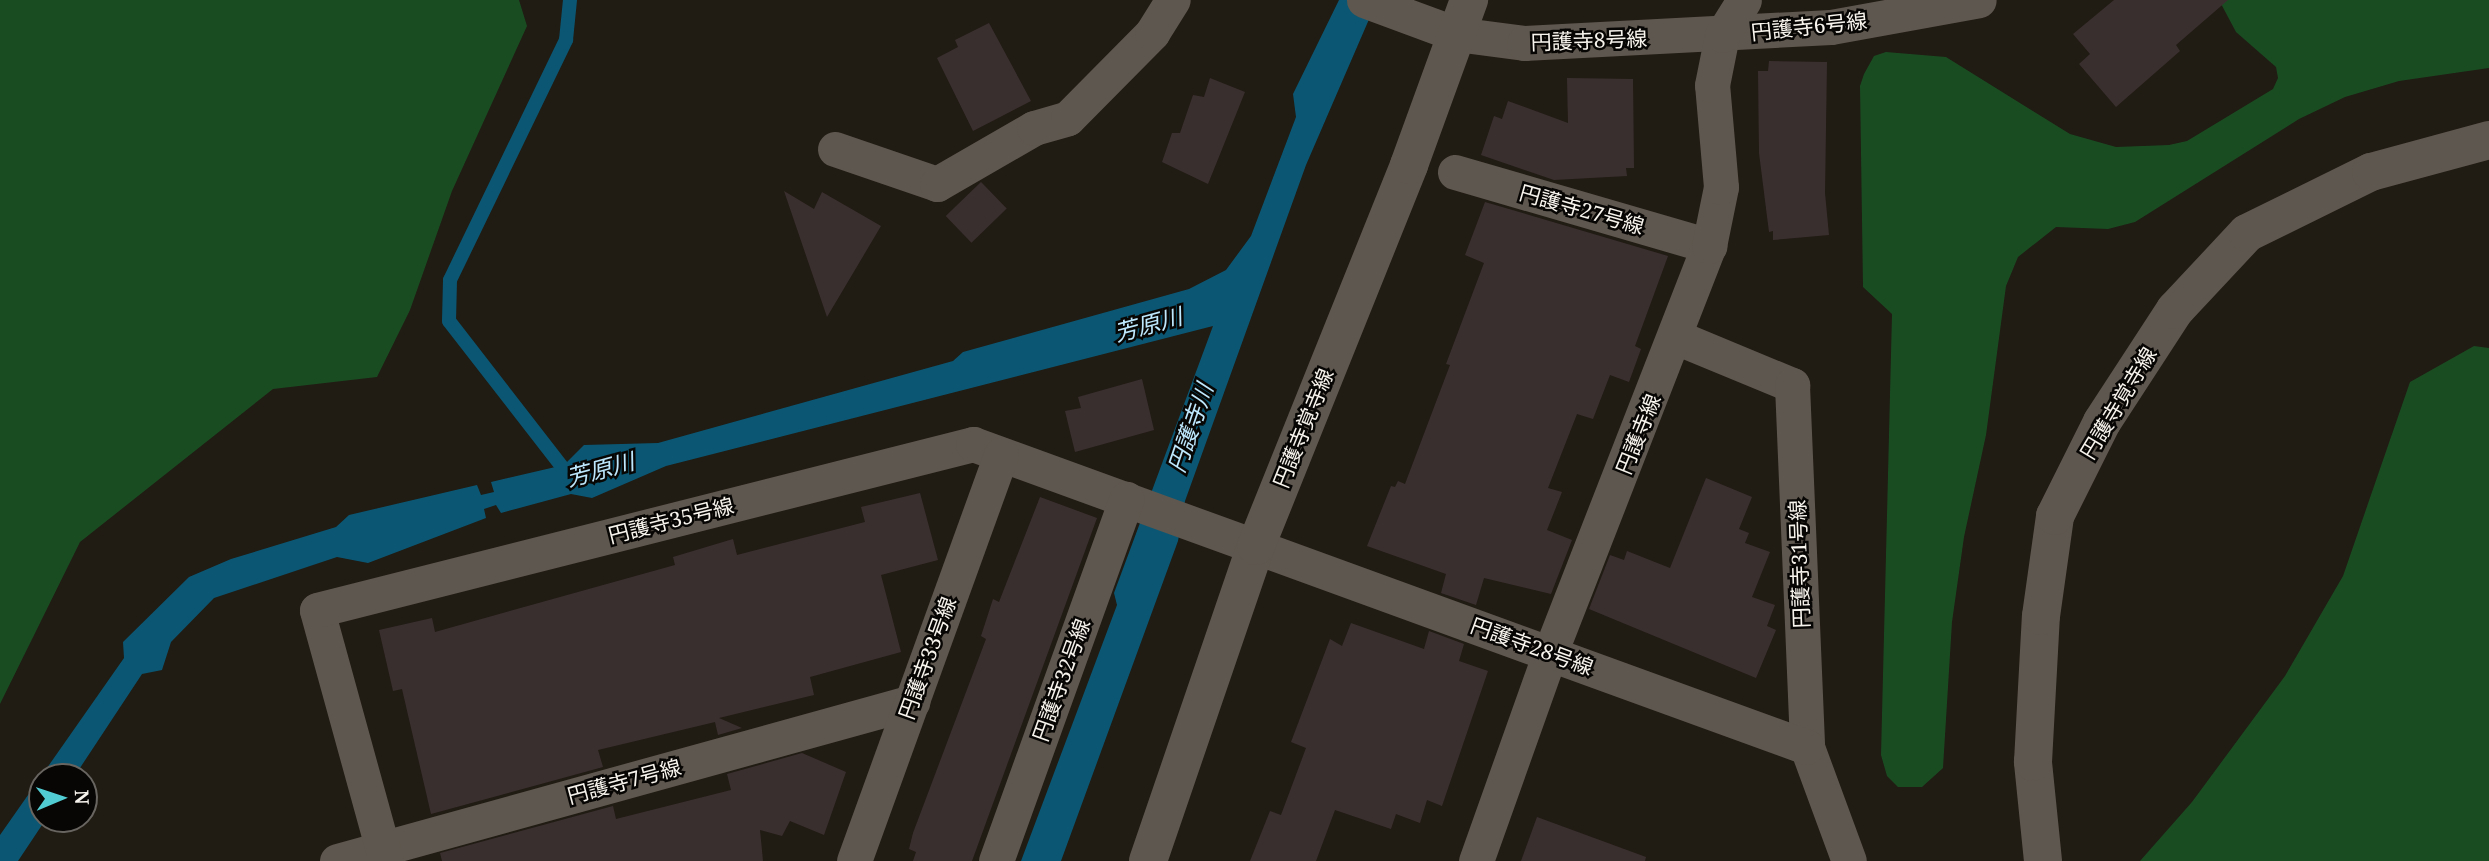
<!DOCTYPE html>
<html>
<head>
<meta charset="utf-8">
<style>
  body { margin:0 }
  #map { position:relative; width:2489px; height:861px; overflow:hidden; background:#201b13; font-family:"Noto Serif","Noto Sans JP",serif }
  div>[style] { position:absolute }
  .green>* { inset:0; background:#1a4c22 }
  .water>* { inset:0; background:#0b5773 }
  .stream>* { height:14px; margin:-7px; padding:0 7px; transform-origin:7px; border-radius:7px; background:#0b5773 }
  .building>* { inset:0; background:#3a2f2f; transform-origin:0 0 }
  .minor>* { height:35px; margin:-17.5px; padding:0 17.5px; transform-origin:17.5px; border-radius:17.5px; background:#5e574f }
  .tertiary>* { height:38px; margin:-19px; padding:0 19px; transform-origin:19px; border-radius:19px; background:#5e574f }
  span { translate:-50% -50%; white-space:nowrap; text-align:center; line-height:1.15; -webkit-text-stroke:5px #080604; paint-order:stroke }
  .street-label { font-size:21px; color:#f7f3ed }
  .water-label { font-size:23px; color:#bee8fd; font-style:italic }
  .north { position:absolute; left:28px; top:763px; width:70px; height:70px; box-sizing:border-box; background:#080604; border:2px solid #686561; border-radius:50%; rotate:88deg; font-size:19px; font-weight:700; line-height:28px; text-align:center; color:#f7f3ed }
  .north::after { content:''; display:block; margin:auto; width:24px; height:32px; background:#51ccd2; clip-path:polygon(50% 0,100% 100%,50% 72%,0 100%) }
</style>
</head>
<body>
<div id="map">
  <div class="green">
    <i style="clip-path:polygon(0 0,519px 0,527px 26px,452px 191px,410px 310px,377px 377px,273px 389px,80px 542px,0 704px)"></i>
    <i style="clip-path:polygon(2219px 0,2489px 0,2489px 68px,2399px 81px,2345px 97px,2299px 119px,2135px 222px,2108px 229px,2056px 227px,2018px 257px,2006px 286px,1986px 435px,1964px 537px,1952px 622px,1943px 768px,1922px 787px,1898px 787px,1887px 776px,1881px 755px,1892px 314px,1863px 287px,1860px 86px,1864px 74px,1874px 56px,1886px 52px,1946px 57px,2070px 134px,2116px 147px,2169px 145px,2187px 141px,2273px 89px,2278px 78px,2276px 67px,2236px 32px)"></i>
    <i style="clip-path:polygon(2474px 346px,2489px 348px,2489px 861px,2140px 861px,2192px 802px,2285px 676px,2343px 576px,2410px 382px)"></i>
  </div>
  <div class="water">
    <i style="clip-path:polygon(1339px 0,1371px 0,1370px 17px,1306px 165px,1185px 501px,1178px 541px,1061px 861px,1021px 861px,1117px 605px,1114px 593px,1213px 326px,666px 466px,592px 498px,571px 494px,501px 513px,496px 505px,484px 509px,486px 518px,368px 563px,337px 557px,214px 598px,171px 642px,162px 670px,142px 674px,74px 777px,42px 777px,42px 819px,46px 819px,18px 861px,0 861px,0 835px,124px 658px,123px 642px,189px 577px,231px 559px,336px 527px,349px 515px,477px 485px,481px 495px,494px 492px,491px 482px,564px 465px,584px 445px,658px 443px,953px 361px,963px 352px,1189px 289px,1226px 270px,1251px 236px,1296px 117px,1293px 94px)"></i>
  </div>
  <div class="stream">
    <i style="left:570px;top:477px;width:197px;rotate:-127.8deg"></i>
    <i style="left:449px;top:321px;width:41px;rotate:-88.6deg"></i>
    <i style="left:450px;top:280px;width:267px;rotate:-64.2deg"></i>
    <i style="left:566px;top:40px;width:40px;rotate:-84.3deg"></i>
  </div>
  <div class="building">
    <i style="clip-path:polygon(2114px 0,2228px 0,2176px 45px,2180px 51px,2116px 107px,2079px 64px,2090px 54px,2073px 34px)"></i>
    <i style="clip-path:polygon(989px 23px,1031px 101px,973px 131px,937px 58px,958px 47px,955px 40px)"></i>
    <i style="clip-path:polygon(1769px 61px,1827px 62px,1825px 193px,1829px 235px,1773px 240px,1773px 231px,1769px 232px,1759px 153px,1758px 71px,1768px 71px)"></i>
    <i style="clip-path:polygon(1210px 78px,1245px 92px,1208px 184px,1162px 162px,1172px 133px,1180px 133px,1193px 95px,1204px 97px)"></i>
    <i style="clip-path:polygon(1567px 78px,1633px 79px,1634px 168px,1626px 168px,1627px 176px,1554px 180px,1481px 155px,1494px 116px,1502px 119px,1508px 101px,1568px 123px)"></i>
    <i style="left:981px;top:182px;width:37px;height:49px;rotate:46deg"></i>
    <i style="clip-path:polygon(784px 191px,814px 209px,822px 192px,881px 226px,827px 317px)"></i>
    <i style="clip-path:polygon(1485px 202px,1668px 256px,1635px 346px,1641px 349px,1629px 382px,1610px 375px,1593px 419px,1577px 414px,1548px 488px,1562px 492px,1547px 530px,1572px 540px,1551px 594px,1484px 578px,1476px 605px,1441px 593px,1446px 574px,1367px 546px,1391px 486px,1395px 487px,1398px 481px,1405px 484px,1450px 365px,1446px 364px,1484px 263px,1465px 255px)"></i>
    <i style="clip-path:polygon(1142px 379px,1154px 430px,1075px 452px,1065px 411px,1081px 408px,1078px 397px)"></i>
    <i style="clip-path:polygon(1706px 478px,1752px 497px,1739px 529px,1749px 533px,1745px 543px,1770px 552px,1752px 597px,1775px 605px,1767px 626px,1776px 630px,1756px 678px,1589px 609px,1610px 555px,1624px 560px,1627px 551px,1670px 568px)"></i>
    <i style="clip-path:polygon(920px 493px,938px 560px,881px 575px,901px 652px,810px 677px,814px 695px,719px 718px,742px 728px,718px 735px,715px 722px,598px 750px,603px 767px,431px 814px,402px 689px,393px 691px,379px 630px,432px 618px,435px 632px,675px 565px,673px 557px,733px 539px,737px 555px,865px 522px,861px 507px)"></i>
    <i style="clip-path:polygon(1040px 497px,1097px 518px,972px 861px,913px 861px,916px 852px,909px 849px,913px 833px,986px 639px,981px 636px,993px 599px,999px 602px)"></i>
    <i style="clip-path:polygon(1351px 623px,1424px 649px,1429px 631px,1464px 644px,1459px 661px,1488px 671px,1442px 806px,1427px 800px,1420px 823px,1396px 814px,1391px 829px,1335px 810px,1316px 861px,1250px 861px,1270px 811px,1281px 815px,1306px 748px,1291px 742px,1330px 639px,1342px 646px)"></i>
    <i style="clip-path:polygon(802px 753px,846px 772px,824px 835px,790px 821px,782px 836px,760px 830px,763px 861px,442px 861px,440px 853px,613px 806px,616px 819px,731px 790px,727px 774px)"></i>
    <i style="clip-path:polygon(1537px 817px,1646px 857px,1645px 861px,1521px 861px)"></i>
  </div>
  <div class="minor">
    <i style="left:1364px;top:0;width:98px;rotate:20.3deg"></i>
    <i style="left:1456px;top:34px;width:69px;rotate:7.5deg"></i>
    <i style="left:1524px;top:43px;width:307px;rotate:-3deg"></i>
    <i style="left:1831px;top:27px;width:150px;rotate:-10.3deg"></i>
    <i style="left:835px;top:149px;width:108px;rotate:18.9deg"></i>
    <i style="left:937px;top:184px;width:112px;rotate:-30deg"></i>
    <i style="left:1034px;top:128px;width:35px;rotate:-16deg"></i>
    <i style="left:1068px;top:118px;width:120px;rotate:-45.3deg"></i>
    <i style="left:1152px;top:33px;width:39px;rotate:-58deg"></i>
    <i style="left:1455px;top:172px;width:265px;rotate:16.2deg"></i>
    <i style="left:1676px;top:337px;width:126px;rotate:22.5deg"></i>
    <i style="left:1792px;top:385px;width:362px;rotate:87.6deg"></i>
    <i style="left:1807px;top:747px;width:121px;rotate:69.8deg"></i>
    <i style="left:337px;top:861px;width:597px;rotate:-15.46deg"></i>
    <i style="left:386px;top:861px;width:260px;rotate:-105.4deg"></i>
    <i style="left:317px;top:610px;width:677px;rotate:-14.2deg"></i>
    <i style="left:973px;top:444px;width:887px;rotate:19.97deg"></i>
    <i style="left:854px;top:861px;width:432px;rotate:-70.1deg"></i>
    <i style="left:996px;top:861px;width:385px;rotate:-70.2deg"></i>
    <i style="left:1476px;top:861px;width:221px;rotate:-70.4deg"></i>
    <i style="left:1550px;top:653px;width:437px;rotate:-68.7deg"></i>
    <i style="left:1709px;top:246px;width:60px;rotate:-78.5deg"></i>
    <i style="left:1721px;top:187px;width:102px;rotate:-95deg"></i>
    <i style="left:1712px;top:85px;width:51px;rotate:-78.7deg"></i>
    <i style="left:1722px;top:35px;width:41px;rotate:-57.8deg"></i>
  </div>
  <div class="tertiary">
    <i style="left:1148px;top:861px;width:333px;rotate:-71.1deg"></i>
    <i style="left:1256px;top:546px;width:411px;rotate:-68.1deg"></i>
    <i style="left:1409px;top:165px;width:176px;rotate:-70deg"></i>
    <i style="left:2043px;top:861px;width:100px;rotate:-95.8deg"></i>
    <i style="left:2033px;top:762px;width:146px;rotate:-86.9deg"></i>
    <i style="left:2041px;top:616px;width:101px;rotate:-82deg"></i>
    <i style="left:2055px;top:516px;width:105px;rotate:-63.4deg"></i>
    <i style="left:2102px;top:422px;width:134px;rotate:-56.9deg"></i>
    <i style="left:2175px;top:310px;width:105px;rotate:-46.9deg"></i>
    <i style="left:2247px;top:233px;width:138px;rotate:-26.2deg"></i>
    <i style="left:2371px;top:172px;width:122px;rotate:-15.2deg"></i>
  </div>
  <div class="street-label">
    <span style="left:1809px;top:26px;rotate:-6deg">円護寺6号線</span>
    <span style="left:1589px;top:40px;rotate:-2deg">円護寺8号線</span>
    <span style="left:1582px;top:209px;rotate:16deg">円護寺27号線</span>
    <span style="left:2118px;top:403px;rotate:-59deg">円護寺覚寺線</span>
    <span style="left:1303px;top:428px;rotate:-68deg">円護寺覚寺線</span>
    <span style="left:1638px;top:434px;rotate:-68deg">円護寺線</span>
    <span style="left:671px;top:520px;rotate:-14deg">円護寺35号線</span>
    <span style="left:1799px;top:564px;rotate:-92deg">円護寺31号線</span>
    <span style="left:1532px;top:646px;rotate:20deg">円護寺28号線</span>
    <span style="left:927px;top:658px;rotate:-70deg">円護寺33号線</span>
    <span style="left:1061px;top:680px;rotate:-70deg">円護寺32号線</span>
    <span style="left:624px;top:781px;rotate:-15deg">円護寺7号線</span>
  </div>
  <div class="water-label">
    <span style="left:1148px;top:324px;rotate:-15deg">芳原川</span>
    <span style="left:1190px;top:428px;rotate:-71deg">円護寺川</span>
    <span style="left:600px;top:469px;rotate:-15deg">芳原川</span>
  </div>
  <div class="north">N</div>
</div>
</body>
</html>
